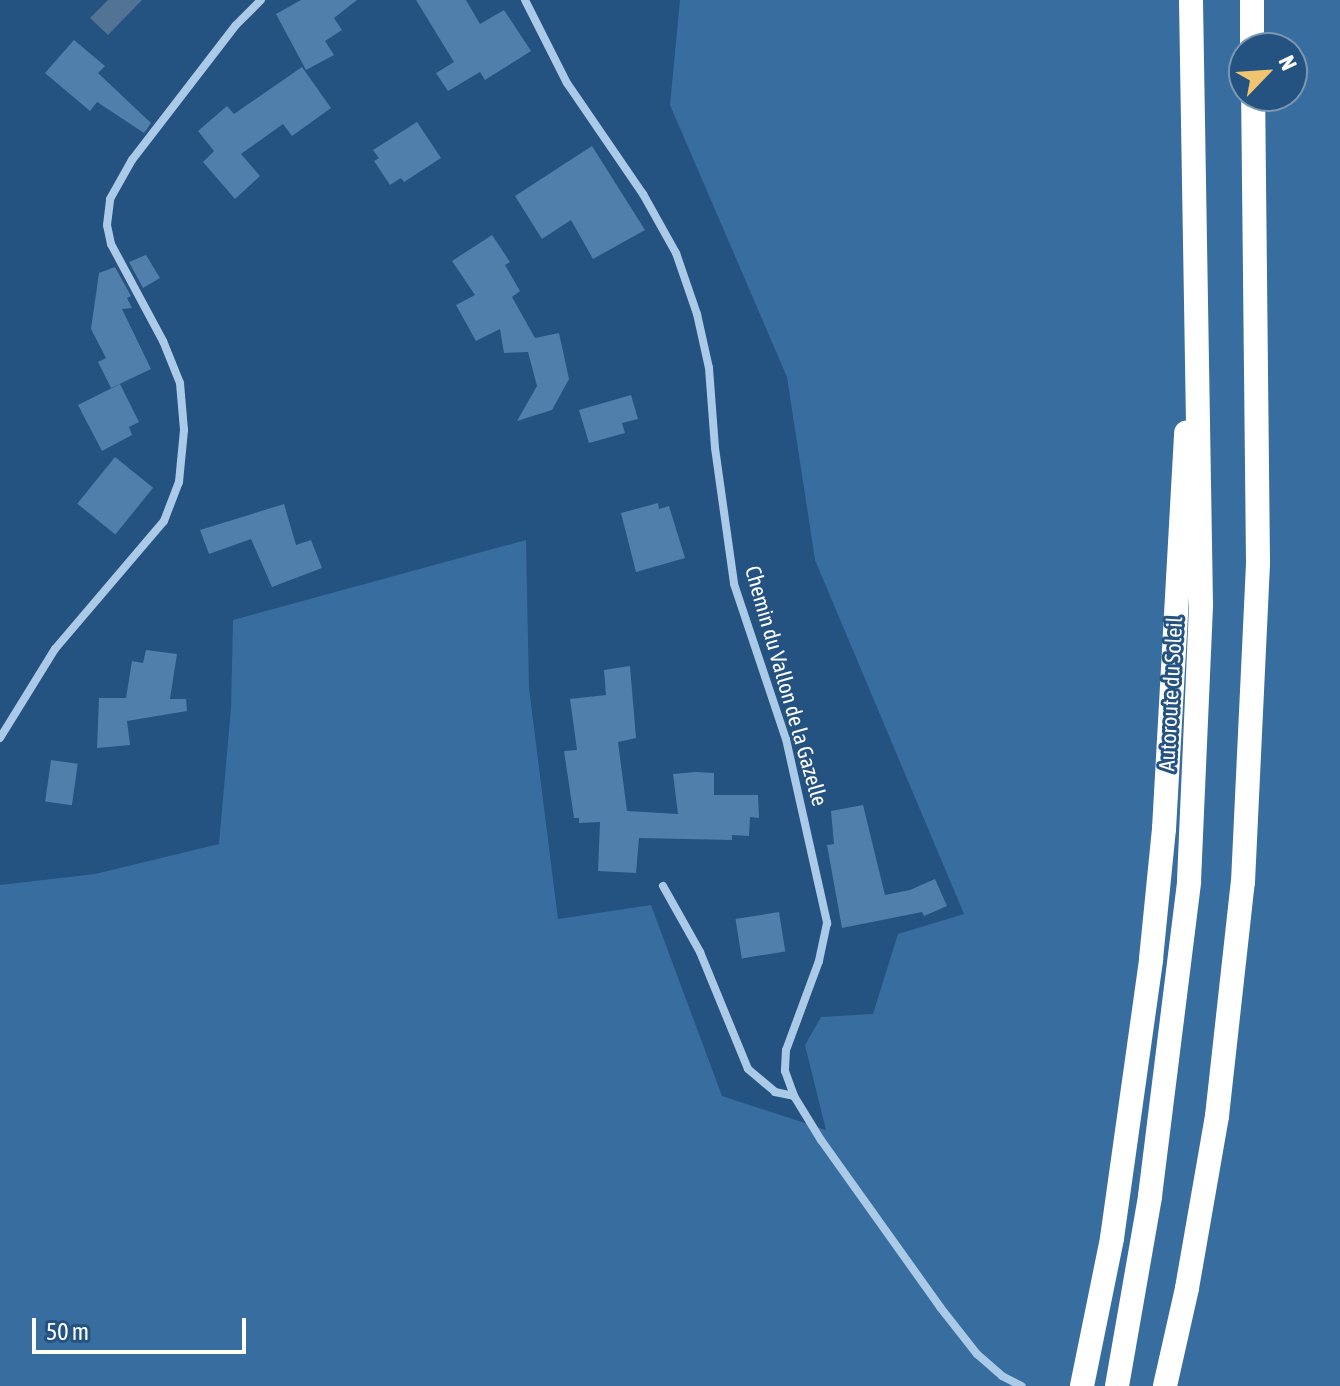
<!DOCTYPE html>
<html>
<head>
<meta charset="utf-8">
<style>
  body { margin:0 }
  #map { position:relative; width:1340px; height:1386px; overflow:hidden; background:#245281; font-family:"Asap Condensed",sans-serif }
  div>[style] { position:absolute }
  .green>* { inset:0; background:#386d9f }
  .water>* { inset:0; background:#527394 }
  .building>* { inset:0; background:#507fac; transform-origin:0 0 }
  .minor>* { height:8px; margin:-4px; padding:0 4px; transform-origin:4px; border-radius:4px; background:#abcae7 }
  .motorway>* { height:24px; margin:-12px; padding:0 12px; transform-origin:12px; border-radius:12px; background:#fff }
  span { translate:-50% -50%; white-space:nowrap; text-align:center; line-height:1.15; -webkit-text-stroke:6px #245281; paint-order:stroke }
  .street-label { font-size:22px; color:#fff }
  .north { position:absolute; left:1228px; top:32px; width:80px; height:80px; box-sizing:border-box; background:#245281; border:2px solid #7c97b3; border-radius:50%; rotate:65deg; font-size:22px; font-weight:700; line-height:32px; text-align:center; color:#fff }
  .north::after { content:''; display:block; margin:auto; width:28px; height:36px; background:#f1c46f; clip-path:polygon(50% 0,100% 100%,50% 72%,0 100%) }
  .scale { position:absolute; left:32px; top:1318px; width:214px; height:36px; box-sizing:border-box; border:4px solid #fff; border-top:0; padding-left:10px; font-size:24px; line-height:28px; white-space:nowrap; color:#fff; -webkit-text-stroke:6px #245281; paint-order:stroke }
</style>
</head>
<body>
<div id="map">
  <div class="green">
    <i style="clip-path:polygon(evenodd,680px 0,1340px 0,1340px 1386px,0 1386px,0 885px,95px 874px,219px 844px,231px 708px,233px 620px,526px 540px,529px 688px,558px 919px,651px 905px,722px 1096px,826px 1130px,805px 1045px,821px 1017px,873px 1014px,898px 934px,964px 914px,815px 560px,787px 377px,670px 105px,680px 0,1244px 48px,1292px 48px,1292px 96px,1244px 96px,1244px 48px)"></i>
  </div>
  <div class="water">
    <i style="clip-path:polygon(108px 0,142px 0,108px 35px,90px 18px)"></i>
  </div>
  <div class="building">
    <i style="clip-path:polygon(301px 0,357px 0,334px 18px,342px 30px,325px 41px,334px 55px,306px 70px,276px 14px)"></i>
    <i style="clip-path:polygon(416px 0,466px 0,480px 24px,504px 10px,531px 51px,485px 80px,480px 72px,448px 91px,436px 73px,454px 62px)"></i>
    <i style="clip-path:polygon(74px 40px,105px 66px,98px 73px,151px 123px,144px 133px,97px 102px,90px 111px,45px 73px)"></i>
    <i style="clip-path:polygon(302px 67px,331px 108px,292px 136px,283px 124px,241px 154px,260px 176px,235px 199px,203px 162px,214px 151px,198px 131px,227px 106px,234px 114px)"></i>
    <i style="clip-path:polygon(417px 122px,441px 158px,404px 182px,401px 178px,390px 185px,374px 161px,379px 158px,373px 150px)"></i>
    <i style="clip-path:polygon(592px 146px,645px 230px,593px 259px,571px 220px,542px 239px,515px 196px)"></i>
    <i style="clip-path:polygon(492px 235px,510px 262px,505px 265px,520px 291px,512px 297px,535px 338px,559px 333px,569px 379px,552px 410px,517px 421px,537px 386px,528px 352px,504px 353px,500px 329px,476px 341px,456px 305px,475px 295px,452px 261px)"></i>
    <i style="clip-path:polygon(146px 255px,160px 278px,143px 288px,129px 262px)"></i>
    <i style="clip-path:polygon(115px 267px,131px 296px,127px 298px,132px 308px,122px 309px,151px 369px,111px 388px,98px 362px,106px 358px,91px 329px,99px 273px)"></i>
    <i style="clip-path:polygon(120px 384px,139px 422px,129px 427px,132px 435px,102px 451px,78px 405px)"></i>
    <i style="clip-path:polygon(631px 395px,638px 419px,622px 423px,625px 433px,589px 443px,579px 410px)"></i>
    <i style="left:115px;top:457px;width:49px;height:60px;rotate:39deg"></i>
    <i style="clip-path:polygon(658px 503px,659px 509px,669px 506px,685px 558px,636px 572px,621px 513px)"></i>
    <i style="clip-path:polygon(284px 504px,296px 545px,311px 540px,322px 568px,272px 587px,251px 539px,209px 554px,200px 530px)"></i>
    <i style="clip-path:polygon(146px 650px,177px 654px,170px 699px,186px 699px,187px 711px,127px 721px,130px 745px,97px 748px,99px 698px,126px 698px,132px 661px,143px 663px)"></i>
    <i style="clip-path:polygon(630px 666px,636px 738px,618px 742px,627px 811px,678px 814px,673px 774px,696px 772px,714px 773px,714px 795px,758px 795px,759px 818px,750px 817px,749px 836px,732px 835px,732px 840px,639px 838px,636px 873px,598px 871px,600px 822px,579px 823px,579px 818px,574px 818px,564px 751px,577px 750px,570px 699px,606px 695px,604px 670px)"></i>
    <i style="left:51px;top:760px;width:27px;height:42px;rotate:8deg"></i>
    <i style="clip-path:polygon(863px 805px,885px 895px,910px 890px,935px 879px,947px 906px,924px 916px,922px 912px,842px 928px,827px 845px,834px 844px,831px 811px)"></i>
    <i style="left:779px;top:912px;width:40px;height:44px;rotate:81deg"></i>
  </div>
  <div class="minor">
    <i style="left:525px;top:0;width:93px;rotate:63.2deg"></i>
    <i style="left:567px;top:83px;width:135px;rotate:55.6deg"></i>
    <i style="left:643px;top:194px;width:68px;rotate:60.8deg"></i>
    <i style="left:676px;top:253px;width:65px;rotate:71deg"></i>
    <i style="left:697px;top:314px;width:55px;rotate:77.5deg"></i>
    <i style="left:709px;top:368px;width:80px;rotate:85.7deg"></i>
    <i style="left:715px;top:448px;width:137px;rotate:82deg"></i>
    <i style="left:734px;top:584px;width:163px;rotate:71.5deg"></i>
    <i style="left:786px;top:739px;width:189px;rotate:77.4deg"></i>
    <i style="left:827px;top:923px;width:39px;rotate:102deg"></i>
    <i style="left:819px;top:961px;width:95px;rotate:110.3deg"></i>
    <i style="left:786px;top:1050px;width:21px;rotate:93deg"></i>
    <i style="left:785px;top:1071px;width:27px;rotate:70deg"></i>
    <i style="left:794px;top:1096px;width:52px;rotate:58.5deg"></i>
    <i style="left:821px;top:1140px;width:205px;rotate:54.5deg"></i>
    <i style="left:940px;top:1307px;width:60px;rotate:51.8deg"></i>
    <i style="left:977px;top:1354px;width:33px;rotate:41deg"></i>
    <i style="left:1002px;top:1376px;width:22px;rotate:27deg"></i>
    <i style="left:0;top:738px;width:105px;rotate:-58.3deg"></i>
    <i style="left:55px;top:649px;width:168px;rotate:-49.6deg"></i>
    <i style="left:164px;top:521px;width:42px;rotate:-69deg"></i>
    <i style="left:179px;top:482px;width:52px;rotate:-84.5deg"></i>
    <i style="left:184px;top:430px;width:47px;rotate:-94.9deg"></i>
    <i style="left:180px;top:383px;width:45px;rotate:-112deg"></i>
    <i style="left:163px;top:341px;width:110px;rotate:-118.2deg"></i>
    <i style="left:111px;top:244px;width:19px;rotate:-102deg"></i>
    <i style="left:107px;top:225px;width:26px;rotate:-83deg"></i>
    <i style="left:110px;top:199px;width:45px;rotate:-60.6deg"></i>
    <i style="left:132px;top:160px;width:170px;rotate:-52.4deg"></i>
    <i style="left:236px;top:25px;width:35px;rotate:-45deg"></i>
    <i style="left:663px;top:886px;width:76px;rotate:60.7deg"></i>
    <i style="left:700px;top:952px;width:126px;rotate:67.7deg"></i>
    <i style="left:748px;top:1069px;width:35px;rotate:40deg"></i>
    <i style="left:775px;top:1092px;width:19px;rotate:12deg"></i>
  </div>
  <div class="motorway">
    <i style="left:1252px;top:0;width:48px;rotate:90deg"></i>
    <i style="left:1082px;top:1386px;width:151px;rotate:-78.5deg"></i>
    <i style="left:1112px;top:1238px;width:282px;rotate:-82deg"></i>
    <i style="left:1151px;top:959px;width:131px;rotate:-84.3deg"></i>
    <i style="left:1164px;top:829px;width:397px;rotate:-86.8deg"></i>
    <i style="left:1117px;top:1386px;width:193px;rotate:-80.1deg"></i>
    <i style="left:1150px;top:1196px;width:317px;rotate:-82.9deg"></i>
    <i style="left:1189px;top:881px;width:277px;rotate:-87.5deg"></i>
    <i style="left:1201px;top:604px;width:604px;rotate:-90.95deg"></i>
    <i style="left:1165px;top:1386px;width:100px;rotate:-77.3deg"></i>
    <i style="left:1187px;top:1288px;width:175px;rotate:-80.1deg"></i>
    <i style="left:1217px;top:1116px;width:235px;rotate:-83.7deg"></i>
    <i style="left:1243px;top:882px;width:320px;rotate:-87.3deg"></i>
    <i style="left:1258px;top:562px;width:466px;rotate:-90.6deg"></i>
  </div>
  <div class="street-label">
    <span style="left:786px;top:686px;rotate:74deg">Chemin du Vallon de la Gazelle</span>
    <span style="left:1171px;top:694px;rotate:-87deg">Autoroute du Soleil</span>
  </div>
  <div class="north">N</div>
  <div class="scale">50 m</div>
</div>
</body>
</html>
